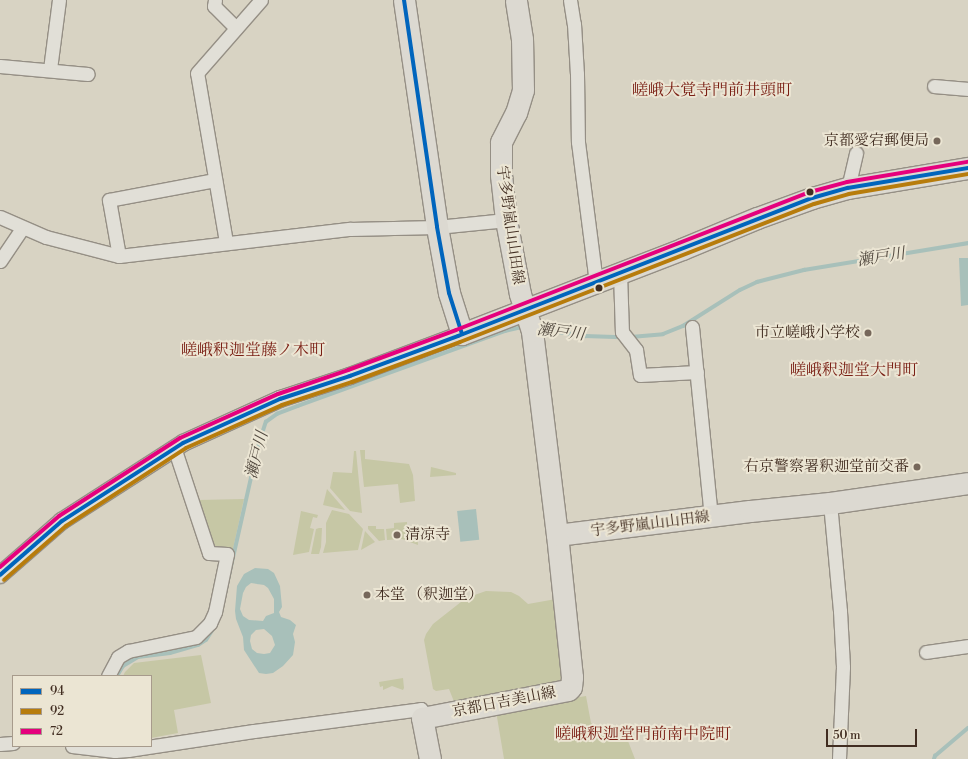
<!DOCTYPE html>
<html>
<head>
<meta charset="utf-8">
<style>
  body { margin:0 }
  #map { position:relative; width:968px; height:759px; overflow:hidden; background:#d8d3c3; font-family:"Libre Bodoni","Noto Serif JP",serif }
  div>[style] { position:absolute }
  .green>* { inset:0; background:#c6c7a5 }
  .water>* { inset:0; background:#a8c0ba; transform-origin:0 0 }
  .stream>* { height:3.5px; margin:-1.75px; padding:0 1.75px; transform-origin:1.75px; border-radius:1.75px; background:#a8c0ba }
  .roads { filter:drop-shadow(1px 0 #958f85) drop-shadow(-1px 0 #958f85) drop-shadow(0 1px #958f85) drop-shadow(0 -1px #958f85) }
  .minor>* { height:13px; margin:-6.5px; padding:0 6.5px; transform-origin:6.5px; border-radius:6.5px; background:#e1dfd7 }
  .tertiary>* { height:16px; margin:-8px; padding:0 8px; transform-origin:8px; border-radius:8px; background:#e1dfd7 }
  .primary>* { height:21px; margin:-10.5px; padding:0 10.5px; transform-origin:10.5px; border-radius:10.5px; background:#dcd9d1 }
  .bus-1>* { height:4px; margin:-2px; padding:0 2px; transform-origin:2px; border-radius:2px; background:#0065bd }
  .bus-2>* { height:4px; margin:-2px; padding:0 2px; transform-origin:2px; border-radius:2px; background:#b77c0c }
  .bus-3>* { height:4px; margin:-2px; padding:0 2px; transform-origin:2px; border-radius:2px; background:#e5007d }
  .dots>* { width:11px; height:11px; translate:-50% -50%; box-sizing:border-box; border:2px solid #ebe5d3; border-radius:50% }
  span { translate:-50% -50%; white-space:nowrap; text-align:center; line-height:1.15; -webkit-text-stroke:4px #ebe5d3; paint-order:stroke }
  .poi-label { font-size:15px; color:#412d21 }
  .right { translate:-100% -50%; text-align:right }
  .left { translate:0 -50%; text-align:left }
  .street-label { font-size:15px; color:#412d21 }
  .neighbourhood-label { font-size:16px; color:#7a1f14 }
  .water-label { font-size:16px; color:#52493f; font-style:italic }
  .legend { position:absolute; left:12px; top:675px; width:140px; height:72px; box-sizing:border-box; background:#ebe5d3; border:1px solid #a79b8c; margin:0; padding:5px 7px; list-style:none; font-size:12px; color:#412d21 }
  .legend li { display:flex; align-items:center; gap:8px; height:20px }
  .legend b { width:20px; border:1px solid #a79b8c }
  .scale { position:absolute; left:826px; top:729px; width:91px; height:18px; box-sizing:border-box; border:2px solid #412d21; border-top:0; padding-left:5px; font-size:12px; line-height:14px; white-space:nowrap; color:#412d21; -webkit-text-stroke:3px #ebe5d3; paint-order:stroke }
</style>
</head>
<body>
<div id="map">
  <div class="green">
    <i style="clip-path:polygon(360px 450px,365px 450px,365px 459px,409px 464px,413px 475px,415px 501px,400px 503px,398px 484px,364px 487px)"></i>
    <i style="clip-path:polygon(354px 451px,356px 451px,362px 513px,350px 511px,330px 488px,333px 472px,352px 473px)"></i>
    <i style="clip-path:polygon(431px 467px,456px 473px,456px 475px,430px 477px)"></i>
    <i style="clip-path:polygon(327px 489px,345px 510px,323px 505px)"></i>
    <i style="clip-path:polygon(244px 499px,233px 549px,212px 548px,198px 500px)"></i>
    <i style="clip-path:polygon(332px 510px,349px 514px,363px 529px,358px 550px,323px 553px,326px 542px,326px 523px)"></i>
    <i style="clip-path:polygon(301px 511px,318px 515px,317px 518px,313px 517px,310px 528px,314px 529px,309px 552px,293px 555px)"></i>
    <i style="clip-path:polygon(407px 522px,407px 528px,414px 528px,414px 531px,417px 531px,418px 545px,402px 539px,387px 540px,386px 529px,394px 528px,394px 523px)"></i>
    <i style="clip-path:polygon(368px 526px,376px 526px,376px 529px,384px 529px,385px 540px,379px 541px,368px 529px)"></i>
    <i style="clip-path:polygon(319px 528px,322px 528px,321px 547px,319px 554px,311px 554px,316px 529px)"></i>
    <i style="clip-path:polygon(365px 531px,375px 542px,361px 550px)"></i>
    <i style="clip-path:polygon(486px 591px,511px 592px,519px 596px,528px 604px,556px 599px,562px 680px,559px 684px,455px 704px,449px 689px,436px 691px,433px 689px,424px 640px,426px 634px,433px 624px,466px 598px)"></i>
    <i style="clip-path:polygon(201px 655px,211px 703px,174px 710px,178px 733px,151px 738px,151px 676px,123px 676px,125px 672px,134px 663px)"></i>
    <i style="clip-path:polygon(403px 678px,404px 688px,403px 690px,392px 686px,383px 690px,383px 686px,380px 687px,379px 682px)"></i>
    <i style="clip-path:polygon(586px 696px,591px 723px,597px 728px,611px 729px,618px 742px,628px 741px,635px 759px,504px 759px,496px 711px)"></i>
  </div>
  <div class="water">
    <i style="clip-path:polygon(959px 258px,968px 258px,968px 305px,961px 306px)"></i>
    <i style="left:476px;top:509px;width:31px;height:19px;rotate:84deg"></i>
    <i style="clip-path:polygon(evenodd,255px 568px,268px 569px,274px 573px,280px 586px,282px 607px,279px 612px,281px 617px,290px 620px,296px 625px,293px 634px,295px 642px,293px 655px,283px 666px,273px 673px,266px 674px,259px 673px,244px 650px,243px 637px,236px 619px,235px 611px,237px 586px,244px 574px,255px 568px,251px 583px,264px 585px,268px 588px,274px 599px,274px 613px,266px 616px,263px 621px,249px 620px,243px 616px,240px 609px,243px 593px,246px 587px,251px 583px,255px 568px,264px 629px,272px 636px,275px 645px,270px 653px,264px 654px,257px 653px,252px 649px,250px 641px,251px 635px,256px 630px,264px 629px)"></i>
  </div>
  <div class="stream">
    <i style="left:539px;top:329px;width:47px;rotate:8.7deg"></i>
    <i style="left:585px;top:336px;width:37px;rotate:2deg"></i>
    <i style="left:631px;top:337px;width:32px;rotate:-5deg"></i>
    <i style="left:663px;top:334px;width:22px;rotate:-22deg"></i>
    <i style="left:683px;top:326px;width:67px;rotate:-32.3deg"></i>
    <i style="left:740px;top:290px;width:19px;rotate:-25deg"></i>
    <i style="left:757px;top:282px;width:49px;rotate:-14.3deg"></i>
    <i style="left:804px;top:270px;width:166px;rotate:-9.3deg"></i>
    <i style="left:221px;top:611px;width:172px;rotate:-77.3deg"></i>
    <i style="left:259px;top:443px;width:22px;rotate:-72deg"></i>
    <i style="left:266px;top:422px;width:14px;rotate:-36deg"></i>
    <i style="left:277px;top:414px;width:22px;rotate:-21deg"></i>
    <i style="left:298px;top:406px;width:220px;rotate:-19.9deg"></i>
    <i style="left:505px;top:331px;width:18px;rotate:-13deg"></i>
    <i style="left:117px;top:676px;width:12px;rotate:-59deg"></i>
    <i style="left:123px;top:666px;width:17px;rotate:-31deg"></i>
    <i style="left:138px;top:657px;width:32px;rotate:-7deg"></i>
    <i style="left:170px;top:653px;width:29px;rotate:-16deg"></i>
    <i style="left:198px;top:645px;width:9px;rotate:-32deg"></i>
    <i style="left:206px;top:640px;width:20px;rotate:-57deg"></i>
    <i style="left:934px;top:759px;width:3px;rotate:-72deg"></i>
    <i style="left:935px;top:756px;width:43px;rotate:-40.3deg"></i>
  </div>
  <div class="roads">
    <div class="minor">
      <i style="left:215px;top:0;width:6px;rotate:99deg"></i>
      <i style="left:214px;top:6px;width:31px;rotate:45deg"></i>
      <i style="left:570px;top:0;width:24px;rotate:81deg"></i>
      <i style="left:574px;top:24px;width:50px;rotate:86.6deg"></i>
      <i style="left:577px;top:74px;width:68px;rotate:89.2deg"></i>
      <i style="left:578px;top:142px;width:141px;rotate:82.7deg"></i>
      <i style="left:0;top:66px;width:88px;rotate:5.2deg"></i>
      <i style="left:50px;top:69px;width:70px;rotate:-82.6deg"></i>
      <i style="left:934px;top:86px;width:34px;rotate:5deg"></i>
      <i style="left:848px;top:188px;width:36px;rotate:-77deg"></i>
      <i style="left:0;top:217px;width:50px;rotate:23.5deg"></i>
      <i style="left:46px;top:237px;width:75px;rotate:14.6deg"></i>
      <i style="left:119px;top:256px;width:233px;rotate:-6.7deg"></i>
      <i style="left:350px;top:229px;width:87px;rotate:-1.3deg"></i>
      <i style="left:437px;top:227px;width:69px;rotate:-5.8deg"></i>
      <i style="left:226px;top:242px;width:171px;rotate:-99.7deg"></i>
      <i style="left:197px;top:73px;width:97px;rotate:-48.8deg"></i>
      <i style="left:119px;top:256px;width:57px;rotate:-100.1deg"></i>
      <i style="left:109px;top:200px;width:108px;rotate:-10.7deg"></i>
      <i style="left:0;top:261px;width:40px;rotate:-56deg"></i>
      <i style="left:620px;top:273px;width:59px;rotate:88.1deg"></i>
      <i style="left:622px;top:332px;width:23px;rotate:52deg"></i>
      <i style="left:636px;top:350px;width:25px;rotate:81deg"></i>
      <i style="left:640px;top:375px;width:57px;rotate:-3deg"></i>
      <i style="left:692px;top:327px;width:190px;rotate:84.3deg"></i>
      <i style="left:830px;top:503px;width:108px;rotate:84.7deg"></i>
      <i style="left:840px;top:611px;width:56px;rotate:86.9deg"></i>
      <i style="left:843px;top:667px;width:92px;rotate:92.5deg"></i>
      <i style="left:926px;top:652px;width:42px;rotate:-8.1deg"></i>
      <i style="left:108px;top:676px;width:21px;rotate:-62deg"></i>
      <i style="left:118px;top:657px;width:12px;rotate:-31deg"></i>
      <i style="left:128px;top:651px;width:69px;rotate:-11.6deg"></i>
      <i style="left:196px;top:637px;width:20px;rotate:-45deg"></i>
      <i style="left:210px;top:623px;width:12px;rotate:-66deg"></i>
      <i style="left:215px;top:612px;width:59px;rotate:-78.3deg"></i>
      <i style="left:227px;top:554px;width:18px;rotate:-177deg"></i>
      <i style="left:209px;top:553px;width:108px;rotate:-108.3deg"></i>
      <i style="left:0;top:744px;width:13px;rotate:-4deg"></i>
      <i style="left:72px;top:746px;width:43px;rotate:6.6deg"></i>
      <i style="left:114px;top:746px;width:5px;rotate:79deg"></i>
      <i style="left:115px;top:751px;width:13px;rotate:-4deg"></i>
      <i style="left:128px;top:750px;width:127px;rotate:-8.6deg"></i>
      <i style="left:254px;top:731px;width:168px;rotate:-7.5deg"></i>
      <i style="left:421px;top:709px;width:9px;rotate:84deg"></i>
    </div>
    <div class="tertiary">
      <i style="left:0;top:575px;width:82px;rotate:-41.1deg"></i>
      <i style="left:62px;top:521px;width:144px;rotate:-32.8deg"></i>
      <i style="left:183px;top:443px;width:107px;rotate:-24.4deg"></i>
      <i style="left:280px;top:399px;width:74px;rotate:-18.2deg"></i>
      <i style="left:350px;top:376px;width:120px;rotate:-20.6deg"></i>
    </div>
    <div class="primary">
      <i style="left:404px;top:0;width:229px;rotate:81.7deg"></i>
      <i style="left:437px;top:227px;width:67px;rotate:79.7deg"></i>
      <i style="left:449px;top:293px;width:43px;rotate:72.4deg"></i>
      <i style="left:462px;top:334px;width:236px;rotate:-21.1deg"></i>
      <i style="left:682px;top:249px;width:81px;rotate:-22.5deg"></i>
      <i style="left:757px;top:218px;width:59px;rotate:-20deg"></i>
      <i style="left:812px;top:198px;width:37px;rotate:-16deg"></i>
      <i style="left:848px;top:188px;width:122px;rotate:-9.5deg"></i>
      <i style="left:557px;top:535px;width:194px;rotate:-7.1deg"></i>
      <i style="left:750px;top:511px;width:80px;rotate:-5.7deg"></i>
      <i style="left:830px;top:503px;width:139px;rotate:-8.2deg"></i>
      <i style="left:430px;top:759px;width:42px;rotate:-101deg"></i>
      <i style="left:422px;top:718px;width:149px;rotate:-10.9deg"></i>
      <i style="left:568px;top:690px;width:4px;rotate:-45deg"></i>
      <i style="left:571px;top:687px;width:10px;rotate:-84deg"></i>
      <i style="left:572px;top:677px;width:143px;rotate:-96deg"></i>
      <i style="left:557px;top:535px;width:206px;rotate:-97deg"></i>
      <i style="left:532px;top:331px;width:39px;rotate:-108deg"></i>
      <i style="left:520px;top:294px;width:75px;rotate:-100.7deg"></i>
      <i style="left:506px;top:220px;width:45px;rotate:-96.3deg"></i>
      <i style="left:501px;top:175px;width:33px;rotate:-90deg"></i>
      <i style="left:501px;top:142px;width:33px;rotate:-63deg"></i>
      <i style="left:516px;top:113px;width:24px;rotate:-73deg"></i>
      <i style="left:523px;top:90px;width:51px;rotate:-91.1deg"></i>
      <i style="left:522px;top:39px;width:39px;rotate:-99deg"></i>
    </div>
  </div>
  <div class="bus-1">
    <i style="left:404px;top:0;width:229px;rotate:81.7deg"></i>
    <i style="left:437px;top:227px;width:67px;rotate:79.7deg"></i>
    <i style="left:449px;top:293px;width:43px;rotate:72.4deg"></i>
    <i style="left:0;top:575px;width:82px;rotate:-41.1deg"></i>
    <i style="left:62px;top:521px;width:144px;rotate:-32.8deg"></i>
    <i style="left:183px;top:443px;width:107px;rotate:-24.4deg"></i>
    <i style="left:280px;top:399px;width:74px;rotate:-18.2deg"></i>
    <i style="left:350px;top:376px;width:115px;rotate:-20.3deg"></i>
    <i style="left:458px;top:336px;width:380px;rotate:-21.3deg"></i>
    <i style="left:812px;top:198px;width:37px;rotate:-16deg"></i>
    <i style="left:848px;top:188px;width:122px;rotate:-9.5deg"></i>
  </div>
  <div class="bus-2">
    <i style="left:4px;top:580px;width:82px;rotate:-41.1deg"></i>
    <i style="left:66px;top:526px;width:143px;rotate:-33deg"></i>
    <i style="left:186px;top:448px;width:105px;rotate:-24.1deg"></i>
    <i style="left:282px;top:405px;width:74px;rotate:-18.2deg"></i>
    <i style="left:352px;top:382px;width:115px;rotate:-20.3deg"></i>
    <i style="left:460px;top:342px;width:380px;rotate:-21.3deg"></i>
    <i style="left:814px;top:204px;width:36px;rotate:-16deg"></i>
    <i style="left:849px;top:194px;width:121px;rotate:-9.5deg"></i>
  </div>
  <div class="bus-3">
    <i style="left:0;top:567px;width:78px;rotate:-40.8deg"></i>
    <i style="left:59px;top:516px;width:144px;rotate:-32.8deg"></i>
    <i style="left:180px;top:438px;width:107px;rotate:-24.2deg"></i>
    <i style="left:278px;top:394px;width:74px;rotate:-18.9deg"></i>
    <i style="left:348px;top:370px;width:115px;rotate:-20.3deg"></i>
    <i style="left:456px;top:330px;width:380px;rotate:-21.3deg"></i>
    <i style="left:810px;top:192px;width:38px;rotate:-15deg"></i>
    <i style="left:847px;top:182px;width:122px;rotate:-9.5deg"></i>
  </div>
  <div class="dots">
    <i style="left:937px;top:141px;background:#76675a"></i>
    <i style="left:810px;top:192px;background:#412d21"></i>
    <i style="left:599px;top:288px;background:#412d21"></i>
    <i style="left:868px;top:333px;background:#76675a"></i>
    <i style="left:917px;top:467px;background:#76675a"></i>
    <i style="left:397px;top:535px;background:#76675a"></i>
    <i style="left:367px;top:595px;background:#76675a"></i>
  </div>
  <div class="poi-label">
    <span class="right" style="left:929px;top:141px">京都愛宕郵便局</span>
    <span class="right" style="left:860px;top:333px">市立嵯峨小学校</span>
    <span class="right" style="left:909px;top:467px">右京警察署釈迦堂前交番</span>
    <span class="left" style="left:405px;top:535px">清凉寺</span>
    <span class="left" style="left:375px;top:595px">本堂 （釈迦堂）</span>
  </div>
  <div class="street-label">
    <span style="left:510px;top:225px;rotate:82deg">宇多野嵐山山田線</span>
    <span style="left:650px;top:524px;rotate:-7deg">宇多野嵐山山田線</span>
    <span style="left:504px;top:702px;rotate:-11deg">京都日吉美山線</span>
  </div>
  <div class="neighbourhood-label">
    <span style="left:712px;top:90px">嵯峨大覚寺門前井頭町</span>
    <span style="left:253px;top:350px">嵯峨釈迦堂藤ノ木町</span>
    <span style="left:854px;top:370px">嵯峨釈迦堂大門町</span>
    <span style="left:643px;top:734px">嵯峨釈迦堂門前南中院町</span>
  </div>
  <div class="water-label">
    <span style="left:881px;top:257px;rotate:-9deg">瀬戸川</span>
    <span style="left:561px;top:332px;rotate:7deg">瀬戸川</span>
    <span style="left:257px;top:455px;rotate:-76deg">瀬戸川</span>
  </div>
  <ul class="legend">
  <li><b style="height:5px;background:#0065bd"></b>94</li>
  <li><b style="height:5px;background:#b77c0c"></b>92</li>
  <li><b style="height:5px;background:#e5007d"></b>72</li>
  </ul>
  <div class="scale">50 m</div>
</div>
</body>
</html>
